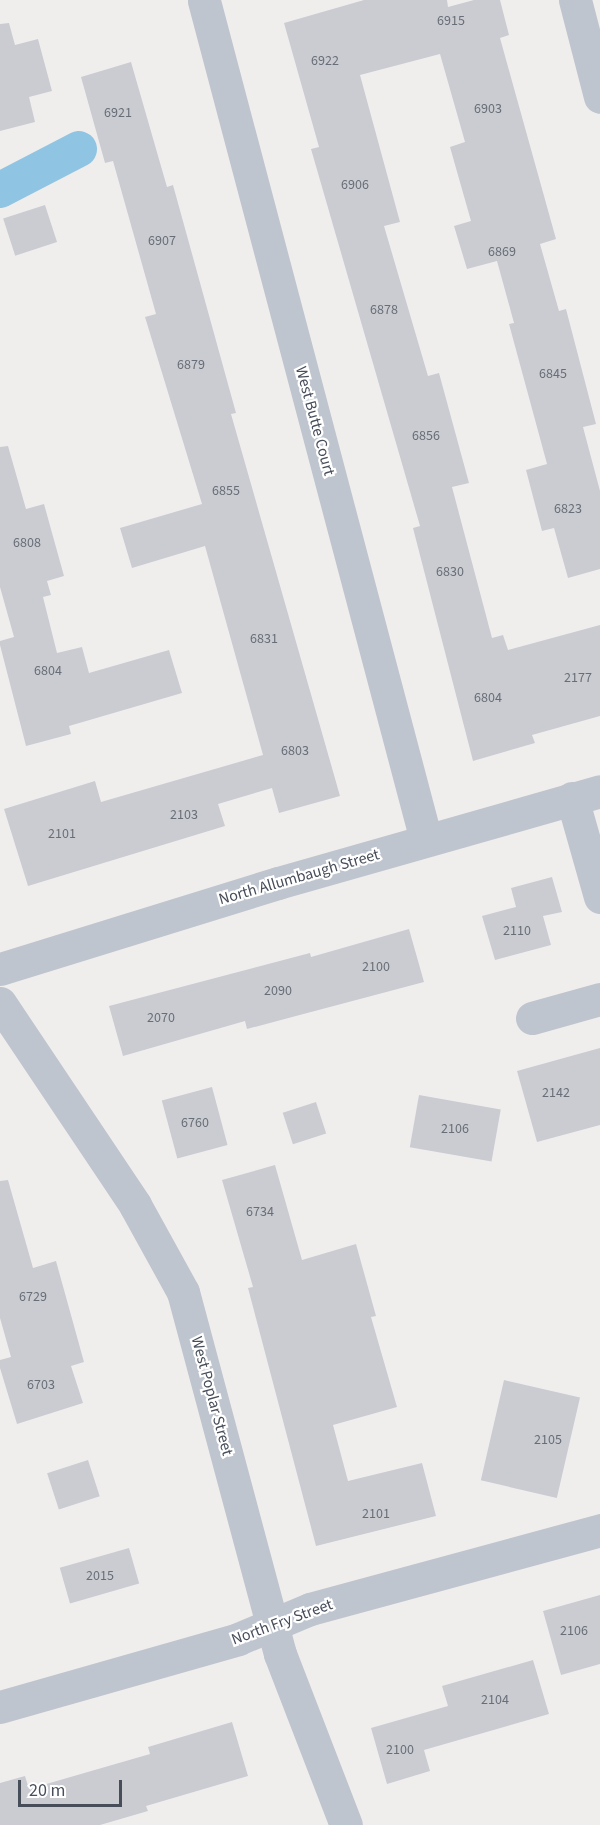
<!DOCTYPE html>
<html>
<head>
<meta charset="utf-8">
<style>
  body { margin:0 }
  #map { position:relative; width:600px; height:1825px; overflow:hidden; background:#f0eeed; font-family:"Source Sans 3",sans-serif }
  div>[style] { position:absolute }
  .canal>* { height:36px; margin:-18px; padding:0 18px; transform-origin:18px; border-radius:18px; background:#90c4e3 }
  .building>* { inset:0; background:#caccd2; transform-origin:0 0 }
  .minor>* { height:33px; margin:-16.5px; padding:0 16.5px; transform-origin:16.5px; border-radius:16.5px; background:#bfc5ce }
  span { translate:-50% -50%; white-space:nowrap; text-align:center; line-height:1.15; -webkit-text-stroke:4.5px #fff; paint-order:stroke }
  .number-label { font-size:14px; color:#686e77 }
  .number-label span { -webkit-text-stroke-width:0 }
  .street-label { font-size:16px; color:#474e59 }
  .scale { position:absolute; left:18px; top:1780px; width:104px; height:27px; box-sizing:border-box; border:3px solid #474e59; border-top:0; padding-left:8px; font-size:18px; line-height:21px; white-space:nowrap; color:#474e59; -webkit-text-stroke:4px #fff; paint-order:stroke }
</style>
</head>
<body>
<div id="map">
  <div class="canal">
    <i style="left:0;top:190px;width:89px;rotate:-27.4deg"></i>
  </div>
  <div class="building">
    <i style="clip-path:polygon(364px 0,447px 0,448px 7px,474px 0,500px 0,509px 35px,500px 38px,556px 239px,540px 244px,559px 311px,566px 309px,596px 424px,583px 427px,600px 491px,600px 569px,568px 578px,554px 528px,542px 531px,526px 470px,547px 464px,509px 324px,514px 323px,497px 261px,467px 269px,454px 226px,471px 221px,450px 147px,465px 142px,440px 54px,360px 75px,400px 222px,384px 226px,428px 376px,439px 373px,469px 483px,452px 487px,492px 638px,503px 635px,508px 650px,600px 625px,600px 716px,532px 735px,535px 743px,473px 761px,413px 528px,420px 526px,311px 149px,319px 147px,284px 23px)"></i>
    <i style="clip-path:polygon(9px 23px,15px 45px,38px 39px,52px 91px,29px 97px,35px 122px,0 131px,0 24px)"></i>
    <i style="clip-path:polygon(131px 62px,167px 187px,173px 185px,236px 413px,231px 414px,340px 796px,279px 813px,272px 788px,218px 804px,225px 826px,28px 886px,4px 809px,95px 781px,101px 802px,263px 755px,205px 546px,132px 568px,120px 528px,202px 504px,145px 317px,156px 314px,113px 161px,105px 163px,81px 77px)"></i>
    <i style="left:45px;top:205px;width:39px;height:44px;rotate:72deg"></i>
    <i style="clip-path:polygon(8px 446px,26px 509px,44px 504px,64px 576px,47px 581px,51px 595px,43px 597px,57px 653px,82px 647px,89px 673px,169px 650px,182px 693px,69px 726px,71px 734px,26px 746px,0 645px,0 641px,14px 637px,0 587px,0 447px)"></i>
    <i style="clip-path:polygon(552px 877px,562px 912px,543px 916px,551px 945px,495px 960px,482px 916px,516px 907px,511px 888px)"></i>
    <i style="clip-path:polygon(409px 929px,424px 982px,247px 1029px,245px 1021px,123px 1056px,109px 1006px,310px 953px,311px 957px)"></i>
    <i style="clip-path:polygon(600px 1048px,600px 1125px,537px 1142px,517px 1071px)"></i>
    <i style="left:212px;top:1087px;width:60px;height:52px;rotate:75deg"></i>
    <i style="left:419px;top:1095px;width:83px;height:53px;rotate:10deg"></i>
    <i style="left:316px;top:1102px;width:33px;height:35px;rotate:72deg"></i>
    <i style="clip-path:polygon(275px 1165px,302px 1260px,356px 1244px,376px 1316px,371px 1317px,397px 1407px,333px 1425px,348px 1481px,422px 1463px,436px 1516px,316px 1546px,248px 1288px,253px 1287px,222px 1180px)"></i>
    <i style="clip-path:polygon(8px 1180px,33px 1268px,56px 1261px,84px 1362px,71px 1366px,83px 1403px,17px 1424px,0 1368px,0 1360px,11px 1357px,0 1318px,0 1181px)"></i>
    <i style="left:504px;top:1380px;width:78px;height:103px;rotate:13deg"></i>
    <i style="left:88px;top:1460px;width:38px;height:43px;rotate:72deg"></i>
    <i style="left:129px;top:1548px;width:37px;height:72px;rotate:74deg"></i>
    <i style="clip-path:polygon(600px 1595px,600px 1664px,561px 1675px,543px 1611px)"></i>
    <i style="clip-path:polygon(533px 1660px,549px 1714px,424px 1750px,430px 1771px,387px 1784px,371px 1728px,448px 1706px,442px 1686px)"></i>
    <i style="clip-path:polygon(232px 1722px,248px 1776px,146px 1806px,148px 1811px,100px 1825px,0 1825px,0 1783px,25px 1776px,29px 1789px,150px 1754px,148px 1747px)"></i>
  </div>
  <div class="minor">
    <i style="left:575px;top:0;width:100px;rotate:75.5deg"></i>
    <i style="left:204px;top:1px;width:868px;rotate:75.18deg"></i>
    <i style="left:572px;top:798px;width:103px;rotate:74.2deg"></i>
    <i style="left:0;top:969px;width:291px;rotate:-17.2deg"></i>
    <i style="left:278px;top:883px;width:335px;rotate:-15.9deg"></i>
    <i style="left:0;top:1003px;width:243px;rotate:56.2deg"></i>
    <i style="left:135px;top:1205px;width:99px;rotate:61.1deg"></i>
    <i style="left:183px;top:1292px;width:375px;rotate:75deg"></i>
    <i style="left:280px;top:1654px;width:183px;rotate:68.9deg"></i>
    <i style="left:532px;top:1018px;width:71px;rotate:-15.6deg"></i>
    <i style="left:0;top:1707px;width:248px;rotate:-15.9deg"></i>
    <i style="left:238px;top:1639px;width:78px;rotate:-22.6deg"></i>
    <i style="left:310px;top:1609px;width:301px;rotate:-15.2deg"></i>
  </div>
  <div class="number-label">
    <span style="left:451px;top:21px">6915</span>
    <span style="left:325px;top:61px">6922</span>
    <span style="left:488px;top:109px">6903</span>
    <span style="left:118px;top:113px">6921</span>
    <span style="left:355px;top:185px">6906</span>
    <span style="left:162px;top:241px">6907</span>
    <span style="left:502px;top:252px">6869</span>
    <span style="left:384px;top:310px">6878</span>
    <span style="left:191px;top:365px">6879</span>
    <span style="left:553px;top:374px">6845</span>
    <span style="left:426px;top:436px">6856</span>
    <span style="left:226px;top:491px">6855</span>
    <span style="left:568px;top:509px">6823</span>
    <span style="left:27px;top:543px">6808</span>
    <span style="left:450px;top:572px">6830</span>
    <span style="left:264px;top:639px">6831</span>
    <span style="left:48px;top:671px">6804</span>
    <span style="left:578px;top:678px">2177</span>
    <span style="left:488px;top:698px">6804</span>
    <span style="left:295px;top:751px">6803</span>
    <span style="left:184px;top:815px">2103</span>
    <span style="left:62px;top:834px">2101</span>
    <span style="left:517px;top:931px">2110</span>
    <span style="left:376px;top:967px">2100</span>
    <span style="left:278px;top:991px">2090</span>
    <span style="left:161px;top:1018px">2070</span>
    <span style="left:556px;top:1093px">2142</span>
    <span style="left:195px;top:1123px">6760</span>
    <span style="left:455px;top:1129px">2106</span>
    <span style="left:260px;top:1212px">6734</span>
    <span style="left:33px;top:1297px">6729</span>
    <span style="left:41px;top:1385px">6703</span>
    <span style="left:548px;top:1440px">2105</span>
    <span style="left:376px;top:1514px">2101</span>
    <span style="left:100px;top:1576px">2015</span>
    <span style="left:574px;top:1631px">2106</span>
    <span style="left:495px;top:1700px">2104</span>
    <span style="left:400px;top:1750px">2100</span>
  </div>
  <div class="street-label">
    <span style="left:315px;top:421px;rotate:75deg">West Butte Court</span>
    <span style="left:299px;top:877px;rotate:-16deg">North Allumbaugh Street</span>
    <span style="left:212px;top:1396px;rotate:75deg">West Poplar Street</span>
    <span style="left:282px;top:1622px;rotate:-20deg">North Fry Street</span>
  </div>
  <div class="scale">20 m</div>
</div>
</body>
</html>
